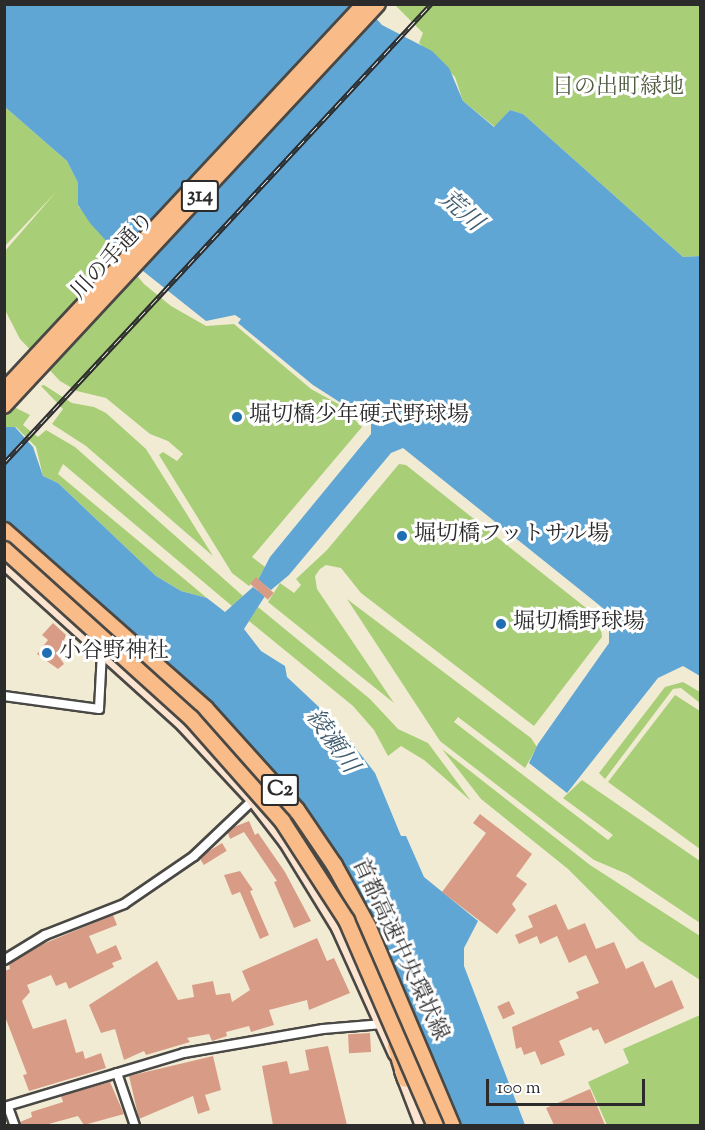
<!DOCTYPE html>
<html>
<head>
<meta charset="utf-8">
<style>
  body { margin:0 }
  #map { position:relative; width:705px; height:1130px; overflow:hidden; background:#f2ebd4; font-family:"Sorts Mill Goudy","Noto Serif JP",serif }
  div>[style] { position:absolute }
  .green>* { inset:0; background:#a8ce78 }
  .water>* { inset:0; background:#5fa6d5 }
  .building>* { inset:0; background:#d89c86; transform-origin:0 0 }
  .roads { filter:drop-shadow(2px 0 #494844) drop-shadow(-2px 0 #494844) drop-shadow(0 2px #494844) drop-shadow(0 -2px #494844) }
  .minor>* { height:8px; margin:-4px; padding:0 4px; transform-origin:4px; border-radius:4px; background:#fff }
  .secondary>* { height:12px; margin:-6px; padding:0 6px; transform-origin:6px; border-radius:6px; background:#fde4d0 }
  .primary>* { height:14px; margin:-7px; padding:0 7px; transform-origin:7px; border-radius:7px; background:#f9bc89 }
  .motorway>* { height:15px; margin:-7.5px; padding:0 7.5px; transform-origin:7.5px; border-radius:7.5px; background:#f9bc89 }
  .rail>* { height:5px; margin-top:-2.5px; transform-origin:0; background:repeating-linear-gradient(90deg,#fff 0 9px,#2b2b2b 0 18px); box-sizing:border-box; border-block:2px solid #2b2b2b }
  .bridges { filter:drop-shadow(2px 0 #494844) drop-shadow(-2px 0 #494844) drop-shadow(0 2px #494844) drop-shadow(0 -2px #494844) }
  .motorway-bridge>* { height:15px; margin:-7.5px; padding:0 7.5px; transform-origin:7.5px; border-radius:7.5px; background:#f9bc89 }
  .dots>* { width:16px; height:16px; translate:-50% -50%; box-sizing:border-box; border:3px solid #fff; border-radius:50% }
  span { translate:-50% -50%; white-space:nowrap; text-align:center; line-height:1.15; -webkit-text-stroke:6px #fff; paint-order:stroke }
  .shield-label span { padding:2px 4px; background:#fff; border:2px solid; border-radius:4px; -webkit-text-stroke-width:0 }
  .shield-label { font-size:21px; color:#2b2b2b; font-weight:700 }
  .park-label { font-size:22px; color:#505c42 }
  .street-label { font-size:22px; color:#2b2b2b }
  .poi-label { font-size:22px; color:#2b2b2b }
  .left { translate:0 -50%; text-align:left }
  .water-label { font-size:24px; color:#405c6f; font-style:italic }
  .frame { position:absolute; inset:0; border:6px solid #2b2b2b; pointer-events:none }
  .scale { position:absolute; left:486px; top:1079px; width:159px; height:27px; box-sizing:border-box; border:3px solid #2b2b2b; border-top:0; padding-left:8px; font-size:18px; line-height:21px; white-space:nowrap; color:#2b2b2b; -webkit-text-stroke:4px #fff; paint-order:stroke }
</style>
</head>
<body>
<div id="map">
  <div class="green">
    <i style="clip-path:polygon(395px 5px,700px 5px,700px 256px,683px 257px,523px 114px,510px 110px,495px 127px,463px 101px,455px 77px,419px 43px,423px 33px)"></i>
    <i style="clip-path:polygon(5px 107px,67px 161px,78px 183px,78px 206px,144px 284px,171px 306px,206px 326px,234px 324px,311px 389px,340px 405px,362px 427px,252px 557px,265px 567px,258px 580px,256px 578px,249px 586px,232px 573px,159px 455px,163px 452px,177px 461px,183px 454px,168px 441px,150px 434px,106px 398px,77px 391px,60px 381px,20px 339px,5px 310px,5px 251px,56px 192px,5px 246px)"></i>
    <i style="clip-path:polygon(44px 385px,72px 403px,94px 407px,106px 413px,146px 449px,213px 556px,86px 446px,52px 424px,63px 409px,41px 386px)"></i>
    <i style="clip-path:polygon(4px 402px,30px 415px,23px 425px,38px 437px,46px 430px,75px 447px,243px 596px,232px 606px,63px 464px,58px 474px,207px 598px,181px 591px,156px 576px,58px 483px,43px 476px,36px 447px,16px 427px,5px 427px)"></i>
    <i style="clip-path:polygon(399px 464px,406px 465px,600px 619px,602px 637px,534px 726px,361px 593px,341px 568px,326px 565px,320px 569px,315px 576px,317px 589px,394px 703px,268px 602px,280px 583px,294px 593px,301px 585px,296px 579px,327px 550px)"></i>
    <i style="clip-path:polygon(347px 599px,531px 738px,537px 747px,525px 768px,458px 717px,454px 722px,608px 840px,613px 835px,563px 798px,582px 780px,700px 861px,700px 923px,627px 874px,594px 860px,440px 741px)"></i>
    <i style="clip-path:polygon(258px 607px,370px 699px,398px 729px,428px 743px,471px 801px,424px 760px,401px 746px,388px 756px,374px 730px,353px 706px,249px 621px)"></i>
    <i style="clip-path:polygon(683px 682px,700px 692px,700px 703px,681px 688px,673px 689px,605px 779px,599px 773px,665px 687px)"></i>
    <i style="clip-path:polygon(675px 695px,700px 711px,700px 849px,608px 782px)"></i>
    <i style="clip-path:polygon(442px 749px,590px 865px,700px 936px,700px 980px,639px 940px,568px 869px,481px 799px)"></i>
    <i style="clip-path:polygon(700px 1015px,700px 1125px,607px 1125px,588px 1082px,629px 1063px,623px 1049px)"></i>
  </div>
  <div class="water">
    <i style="clip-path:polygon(5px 5px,364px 5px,382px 25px,432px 51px,449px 68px,463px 101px,494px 127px,510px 110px,523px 114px,683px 257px,700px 256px,700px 676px,683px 666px,658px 678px,567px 793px,529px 763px,538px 744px,609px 643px,609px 613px,403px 448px,391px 453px,289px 575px,271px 590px,258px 580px,270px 557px,371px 434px,371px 421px,356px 407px,352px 410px,313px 385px,238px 323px,241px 319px,235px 315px,206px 321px,109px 244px,90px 223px,78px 205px,78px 183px,67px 161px,5px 107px)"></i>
    <i style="clip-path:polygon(4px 427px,15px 427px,33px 447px,43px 476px,58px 483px,156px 576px,181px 591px,207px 598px,225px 612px,253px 587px,265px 596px,244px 629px,261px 651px,285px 666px,287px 677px,337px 724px,375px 773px,401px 836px,406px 836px,424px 877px,478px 921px,464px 948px,464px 966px,525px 1125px,459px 1125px,370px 919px,288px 789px,208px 702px,5px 522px)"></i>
  </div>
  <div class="building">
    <i style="left:256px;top:577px;width:24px;height:9px;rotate:42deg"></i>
    <i style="clip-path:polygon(53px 623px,66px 635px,58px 655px,64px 664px,58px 669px,37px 654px,48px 640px,42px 635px)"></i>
    <i style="clip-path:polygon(480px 814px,532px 854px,516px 876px,527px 884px,512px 904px,516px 910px,497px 934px,442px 892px,486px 833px,473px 823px)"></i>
    <i style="clip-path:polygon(249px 821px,255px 835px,258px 833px,285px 872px,311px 921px,294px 928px,274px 882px,277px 881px,244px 832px,230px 839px,228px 833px,234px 827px)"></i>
    <i style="left:222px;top:843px;width:9px;height:27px;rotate:58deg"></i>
    <i style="clip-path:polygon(240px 871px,253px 890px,250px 891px,269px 935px,260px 939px,240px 892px,232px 895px,224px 875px)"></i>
    <i style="clip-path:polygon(556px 904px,568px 930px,585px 923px,596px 949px,614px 942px,626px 969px,643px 961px,655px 988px,672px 980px,684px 1008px,605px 1044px,598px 1029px,593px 1031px,591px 1027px,559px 1041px,565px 1055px,541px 1065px,535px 1051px,524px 1055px,521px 1047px,516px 1049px,512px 1027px,579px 998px,576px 992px,599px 983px,586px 955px,569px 963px,557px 936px,540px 944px,537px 936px,519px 944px,515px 935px,533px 927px,528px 916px)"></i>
    <i style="clip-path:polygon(113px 915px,117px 925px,89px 936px,97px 954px,116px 945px,122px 959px,112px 963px,114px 967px,69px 989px,66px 982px,56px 986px,51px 975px,27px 985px,30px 992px,22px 1001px,33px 1029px,66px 1019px,76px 1053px,83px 1051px,85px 1059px,101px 1053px,106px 1068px,29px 1091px,23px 1075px,27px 1074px,4px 1014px,4px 971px,10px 969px,9px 964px,43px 944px)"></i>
    <i style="clip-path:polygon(317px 938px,327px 961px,334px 958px,350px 993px,309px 1010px,307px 1000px,269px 1010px,274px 1025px,251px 1032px,249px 1026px,226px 1032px,227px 1036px,212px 1041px,209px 1034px,187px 1038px,190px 1042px,146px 1055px,144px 1051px,124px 1060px,115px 1029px,101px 1033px,89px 1005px,157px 961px,178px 1000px,194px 997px,192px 985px,213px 981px,216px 995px,230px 993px,232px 1002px,250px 990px,242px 971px)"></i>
    <i style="left:509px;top:1001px;width:14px;height:13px;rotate:65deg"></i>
    <i style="left:370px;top:1033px;width:19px;height:22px;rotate:87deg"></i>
    <i style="clip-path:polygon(328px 1046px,347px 1125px,273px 1125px,262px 1066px,287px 1061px,290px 1074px,309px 1070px,305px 1050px)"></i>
    <i style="clip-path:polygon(213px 1056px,221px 1090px,205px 1095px,210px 1110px,198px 1114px,193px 1096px,139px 1119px,129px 1076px)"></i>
    <i style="clip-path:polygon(110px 1082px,124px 1114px,84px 1125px,78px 1116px,45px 1125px,21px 1125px,20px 1122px,32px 1117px,31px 1112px,63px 1102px,61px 1096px)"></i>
    <i style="clip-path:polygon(590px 1089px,605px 1125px,554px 1125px,546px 1108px)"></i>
  </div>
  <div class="roads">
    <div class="minor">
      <i style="left:4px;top:696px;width:96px;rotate:7.8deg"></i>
      <i style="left:99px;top:709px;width:58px;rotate:-87deg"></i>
      <i style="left:4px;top:960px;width:48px;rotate:-31.4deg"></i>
      <i style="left:45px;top:935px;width:85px;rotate:-21.4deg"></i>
      <i style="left:124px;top:904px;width:85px;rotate:-34.4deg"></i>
      <i style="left:194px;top:856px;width:81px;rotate:-43.5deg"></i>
      <i style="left:117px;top:1073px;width:56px;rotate:71.2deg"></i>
      <i style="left:4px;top:1107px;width:188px;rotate:-16.7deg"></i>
      <i style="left:184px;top:1053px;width:141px;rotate:-9.8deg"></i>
      <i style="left:323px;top:1029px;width:60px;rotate:-4.8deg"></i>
      <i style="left:8px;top:1107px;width:20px;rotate:70deg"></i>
    </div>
    <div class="secondary">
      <i style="left:4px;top:563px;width:241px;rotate:42.1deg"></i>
      <i style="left:183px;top:725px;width:103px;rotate:47deg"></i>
      <i style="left:253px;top:800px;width:54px;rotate:52.5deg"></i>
      <i style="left:286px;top:843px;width:100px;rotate:58.5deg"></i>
      <i style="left:338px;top:928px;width:138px;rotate:65.7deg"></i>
      <i style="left:401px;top:1071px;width:59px;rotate:69.1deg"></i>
    </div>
    <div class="primary">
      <i style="left:4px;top:390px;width:528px;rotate:-47deg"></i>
      <i style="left:4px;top:406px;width:549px;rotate:-47.07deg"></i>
    </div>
    <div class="motorway">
      <i style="left:4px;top:530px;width:268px;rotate:41.5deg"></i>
      <i style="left:205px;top:708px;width:136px;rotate:48deg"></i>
      <i style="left:296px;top:809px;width:68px;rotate:55.8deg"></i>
      <i style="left:334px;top:865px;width:68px;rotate:61.2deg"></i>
      <i style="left:367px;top:925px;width:218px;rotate:67.1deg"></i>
      <i style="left:213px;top:730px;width:111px;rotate:49.7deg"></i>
      <i style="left:395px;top:1046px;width:34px;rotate:73deg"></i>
    </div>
  </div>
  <div class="rail">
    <i style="left:4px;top:463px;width:627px;rotate:-47.07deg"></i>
  </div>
  <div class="bridges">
    <div class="motorway-bridge">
      <i style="left:4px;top:549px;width:252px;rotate:42.1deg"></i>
      <i style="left:191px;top:718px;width:137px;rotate:48.5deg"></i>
      <i style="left:282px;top:821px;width:118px;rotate:57.1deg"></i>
      <i style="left:346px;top:920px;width:224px;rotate:66.6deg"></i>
    </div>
  </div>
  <div class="dots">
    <i style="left:237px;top:417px;background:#1f6fb2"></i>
    <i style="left:402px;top:536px;background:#1f6fb2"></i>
    <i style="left:501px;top:624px;background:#1f6fb2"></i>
    <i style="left:47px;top:653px;background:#1f6fb2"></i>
  </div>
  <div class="shield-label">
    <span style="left:200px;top:196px">314</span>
    <span style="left:280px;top:790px">C2</span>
  </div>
  <div class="park-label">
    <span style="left:618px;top:89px">日の出町緑地</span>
  </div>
  <div class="street-label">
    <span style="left:114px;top:257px;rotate:-47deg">川の手通り</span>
    <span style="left:399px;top:950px;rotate:65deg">首都高速中央環状線</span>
  </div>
  <div class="poi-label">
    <span class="left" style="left:249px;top:417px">堀切橋少年硬式野球場</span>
    <span class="left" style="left:414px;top:536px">堀切橋フットサル場</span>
    <span class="left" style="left:513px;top:624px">堀切橋野球場</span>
    <span class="left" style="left:59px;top:653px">小谷野神社</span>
  </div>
  <div class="water-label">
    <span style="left:460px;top:212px;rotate:41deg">荒川</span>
    <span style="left:331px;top:742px;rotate:55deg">綾瀬川</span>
  </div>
  <div class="frame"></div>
  <div class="scale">100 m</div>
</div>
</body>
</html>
